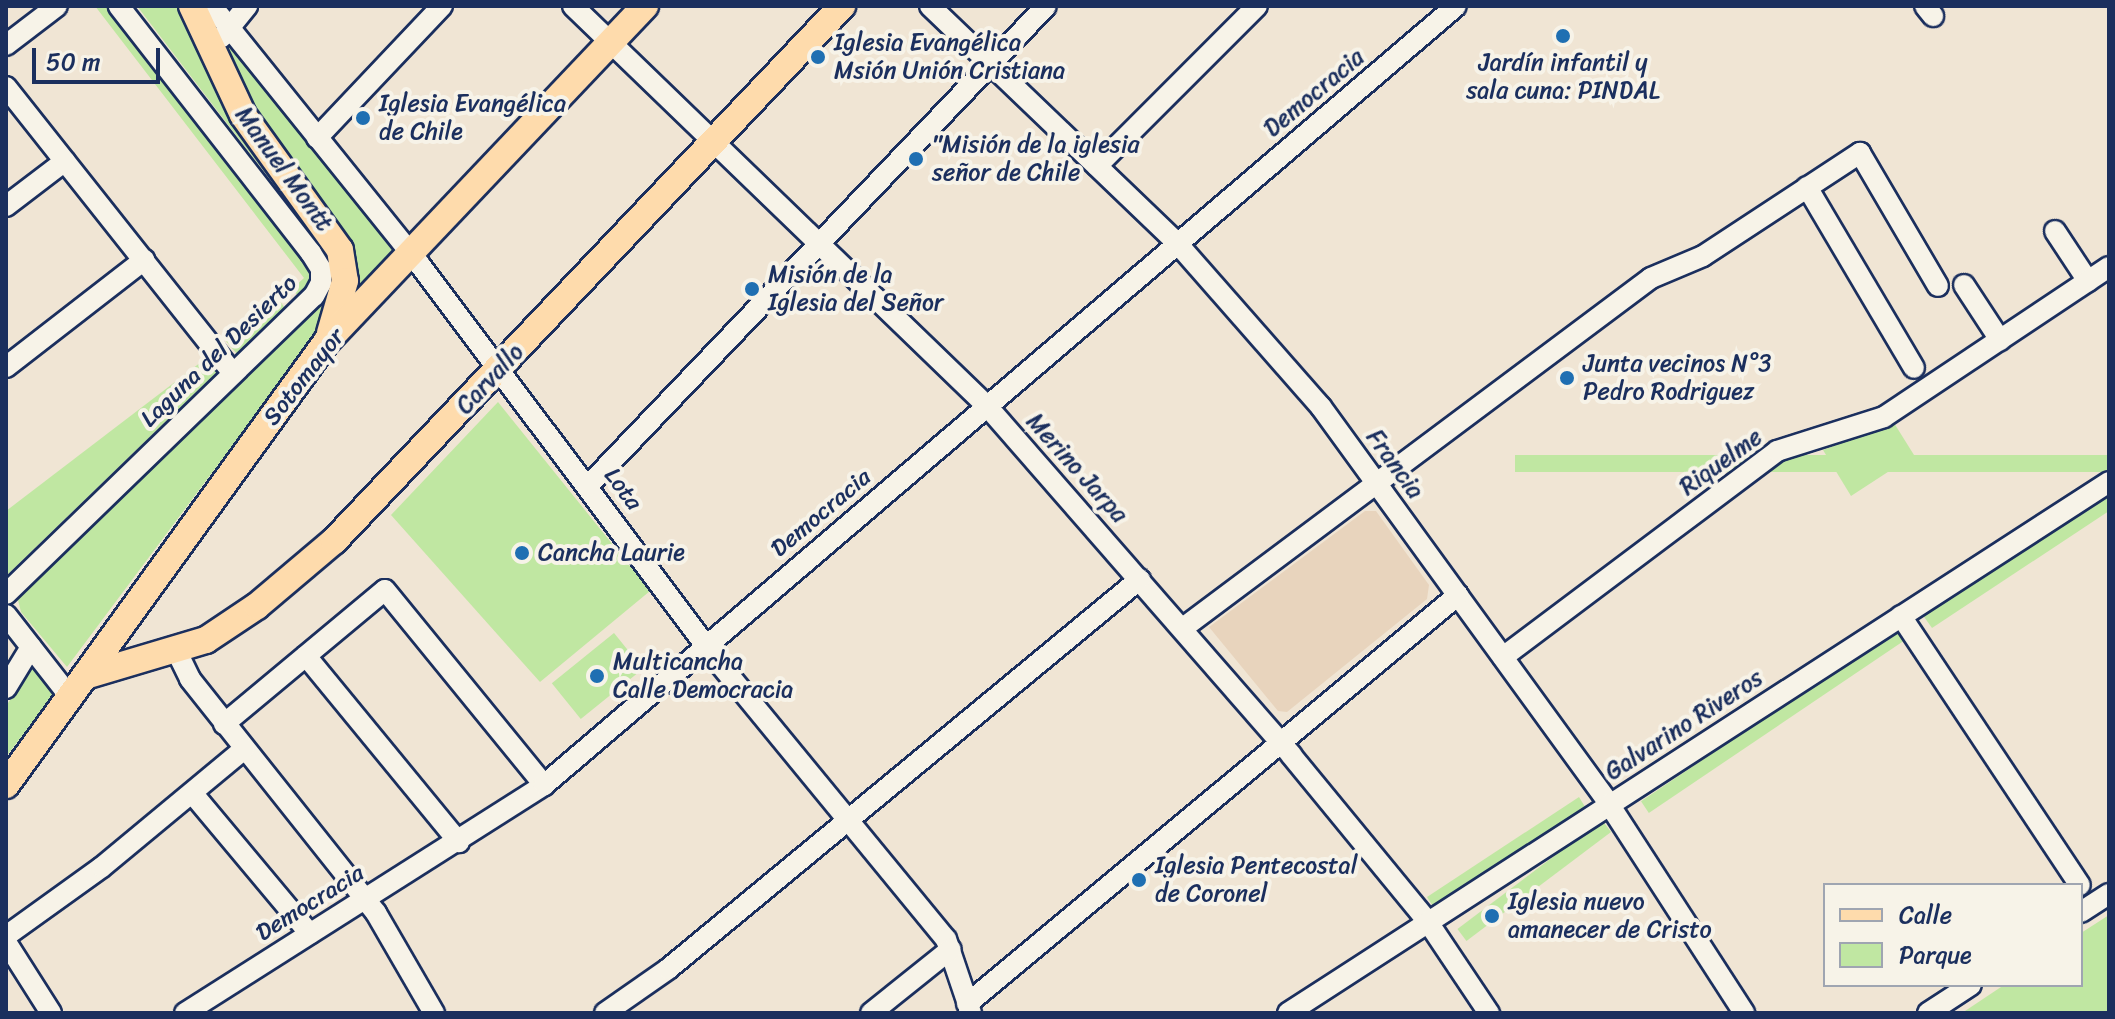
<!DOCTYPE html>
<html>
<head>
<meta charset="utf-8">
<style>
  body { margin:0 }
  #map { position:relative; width:2115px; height:1019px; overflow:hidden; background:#f0e5d4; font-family:Sriracha,sans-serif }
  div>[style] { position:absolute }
  .built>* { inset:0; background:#e8d4bd }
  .green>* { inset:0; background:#c0e7a2; transform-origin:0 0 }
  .roads { filter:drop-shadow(2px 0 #1b2f5e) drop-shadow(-2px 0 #1b2f5e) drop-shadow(0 2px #1b2f5e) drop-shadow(0 -2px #1b2f5e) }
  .minor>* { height:20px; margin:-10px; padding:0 10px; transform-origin:10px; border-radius:10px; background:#f7f3e8 }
  .major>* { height:26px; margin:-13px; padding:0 13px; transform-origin:13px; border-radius:13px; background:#fedbac }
  .dots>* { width:22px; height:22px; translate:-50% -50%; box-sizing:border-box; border:4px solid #f7f3e8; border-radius:50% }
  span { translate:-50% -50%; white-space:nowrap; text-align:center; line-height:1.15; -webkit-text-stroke:8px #f7f3e8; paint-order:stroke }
  .poi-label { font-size:24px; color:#1b2f5e }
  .left { translate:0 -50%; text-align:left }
  .street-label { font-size:24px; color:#1b2f5e }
  .frame { position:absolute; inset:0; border:8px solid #1b2f5e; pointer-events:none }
  .legend { position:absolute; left:1823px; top:883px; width:260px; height:104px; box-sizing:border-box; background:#f7f3e8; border:2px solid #9fa5b1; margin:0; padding:10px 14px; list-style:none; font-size:24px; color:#1b2f5e }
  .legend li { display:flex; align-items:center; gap:16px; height:40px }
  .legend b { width:40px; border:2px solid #9fa5b1 }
  .scale { position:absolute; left:32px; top:48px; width:128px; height:36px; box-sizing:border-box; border:4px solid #1b2f5e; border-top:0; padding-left:10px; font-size:24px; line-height:28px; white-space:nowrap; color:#1b2f5e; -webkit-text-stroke:6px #f7f3e8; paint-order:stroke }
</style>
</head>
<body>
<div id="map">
  <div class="built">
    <i style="clip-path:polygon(1365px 511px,1376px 511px,1429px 585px,1427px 599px,1287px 712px,1278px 711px,1209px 627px)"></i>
  </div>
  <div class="green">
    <i style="clip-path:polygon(95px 6px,109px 6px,314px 270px,312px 285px,299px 297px,292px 289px,304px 278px)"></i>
    <i style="clip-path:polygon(137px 6px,186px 6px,338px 265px,323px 324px,67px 667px,21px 612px,17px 596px,332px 272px,328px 255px)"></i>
    <i style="clip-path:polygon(230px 44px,392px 250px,355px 301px,352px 249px,343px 232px,259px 123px,227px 51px)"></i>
    <i style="clip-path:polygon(276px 296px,285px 308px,237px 354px,226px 341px)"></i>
    <i style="clip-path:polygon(209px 356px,220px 369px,6px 576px,6px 511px)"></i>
    <i style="clip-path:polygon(498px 402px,650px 591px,540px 682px,391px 515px)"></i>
    <i style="clip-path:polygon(1894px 423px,1914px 455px,1851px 496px,1823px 450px)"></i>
    <i style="left:2109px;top:455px;width:17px;height:594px;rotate:90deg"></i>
    <i style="clip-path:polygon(2109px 493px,2109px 511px,1932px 628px,1922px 614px)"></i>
    <i style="left:1898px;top:628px;width:14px;height:310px;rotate:56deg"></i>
    <i style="left:614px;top:633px;width:46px;height:80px;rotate:51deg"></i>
    <i style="clip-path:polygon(36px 662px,62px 683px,6px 757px,6px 706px)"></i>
    <i style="clip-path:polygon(1579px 797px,1587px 810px,1434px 908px,1427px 897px)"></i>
    <i style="left:1602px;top:820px;width:15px;height:181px;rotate:53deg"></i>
    <i style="clip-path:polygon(2109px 915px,2109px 1013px,1962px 1013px,2004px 985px,2081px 985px,2081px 933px)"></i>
  </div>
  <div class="roads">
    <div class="minor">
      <i style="left:212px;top:6px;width:332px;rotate:51.2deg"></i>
      <i style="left:420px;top:265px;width:498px;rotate:53.1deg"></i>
      <i style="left:719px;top:663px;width:357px;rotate:50.6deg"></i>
      <i style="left:946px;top:939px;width:78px;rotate:71.3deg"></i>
      <i style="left:573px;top:6px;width:576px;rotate:44.01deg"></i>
      <i style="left:987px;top:406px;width:463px;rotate:48.9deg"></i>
      <i style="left:1291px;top:755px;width:216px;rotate:50.6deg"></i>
      <i style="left:1428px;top:922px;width:110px;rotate:56.2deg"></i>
      <i style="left:930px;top:6px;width:342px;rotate:43.8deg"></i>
      <i style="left:1177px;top:243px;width:218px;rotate:48.7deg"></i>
      <i style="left:1321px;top:407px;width:490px;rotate:54deg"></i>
      <i style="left:1609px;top:804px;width:249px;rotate:57.1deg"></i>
      <i style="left:1925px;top:6px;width:13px;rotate:51deg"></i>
      <i style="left:222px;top:37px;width:40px;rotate:-51deg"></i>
      <i style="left:6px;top:45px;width:64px;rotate:-37.4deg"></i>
      <i style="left:6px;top:87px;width:365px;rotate:51.6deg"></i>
      <i style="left:317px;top:138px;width:182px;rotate:-46.6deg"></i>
      <i style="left:1097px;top:166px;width:226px;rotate:-45deg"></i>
      <i style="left:1807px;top:187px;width:210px;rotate:59.4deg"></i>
      <i style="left:6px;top:206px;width:74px;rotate:-37.3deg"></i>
      <i style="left:2055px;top:231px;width:60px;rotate:56.6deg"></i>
      <i style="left:1964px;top:285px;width:66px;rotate:56.8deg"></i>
      <i style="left:6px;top:367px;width:175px;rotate:-37.8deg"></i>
      <i style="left:588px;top:486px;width:663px;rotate:-46.34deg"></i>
      <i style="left:6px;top:594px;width:429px;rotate:-44.1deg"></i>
      <i style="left:314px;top:296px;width:15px;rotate:-62deg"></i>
      <i style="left:321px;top:283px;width:14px;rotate:-90deg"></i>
      <i style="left:321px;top:269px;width:19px;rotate:-122deg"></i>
      <i style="left:311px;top:253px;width:313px;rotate:-127.9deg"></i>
      <i style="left:6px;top:615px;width:104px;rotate:52deg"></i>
      <i style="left:1901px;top:616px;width:323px;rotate:56.4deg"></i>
      <i style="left:1183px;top:628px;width:584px;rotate:-36.79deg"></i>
      <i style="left:1651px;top:278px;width:56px;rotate:-22.9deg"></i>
      <i style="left:1703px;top:256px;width:188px;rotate:-33.3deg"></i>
      <i style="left:1860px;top:153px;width:154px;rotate:59.6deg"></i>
      <i style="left:177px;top:652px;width:30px;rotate:64deg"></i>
      <i style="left:190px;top:679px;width:299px;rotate:51.5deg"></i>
      <i style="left:376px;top:913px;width:116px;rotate:59.9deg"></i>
      <i style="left:306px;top:656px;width:241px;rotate:50.6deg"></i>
      <i style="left:1503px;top:657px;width:343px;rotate:-36.9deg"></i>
      <i style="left:1777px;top:451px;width:112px;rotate:-17.6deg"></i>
      <i style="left:1884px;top:417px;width:270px;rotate:-33.7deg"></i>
      <i style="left:6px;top:688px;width:48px;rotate:-58.6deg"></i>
      <i style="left:224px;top:724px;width:209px;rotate:-39.8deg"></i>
      <i style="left:385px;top:590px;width:252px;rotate:50.8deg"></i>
      <i style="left:193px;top:794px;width:182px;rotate:50.1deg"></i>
      <i style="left:2081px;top:912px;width:33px;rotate:-33deg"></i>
      <i style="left:6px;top:936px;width:118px;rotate:-35.7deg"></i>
      <i style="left:102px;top:867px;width:185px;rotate:-39.7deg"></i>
      <i style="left:6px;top:942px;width:84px;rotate:57.6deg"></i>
      <i style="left:967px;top:1004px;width:639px;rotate:-39.79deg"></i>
      <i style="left:185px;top:1013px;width:425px;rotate:-32.4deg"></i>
      <i style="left:544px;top:785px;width:1199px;rotate:-40.5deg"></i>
      <i style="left:605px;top:1013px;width:77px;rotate:-34.9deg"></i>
      <i style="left:668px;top:969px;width:612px;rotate:-39.57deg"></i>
      <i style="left:871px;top:1013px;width:102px;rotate:-38.7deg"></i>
      <i style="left:1288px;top:1013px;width:978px;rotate:-32.89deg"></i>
      <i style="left:1928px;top:1013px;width:51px;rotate:-33.1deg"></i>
    </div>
    <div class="major">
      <i style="left:192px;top:6px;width:120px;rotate:64.9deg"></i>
      <i style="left:243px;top:115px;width:166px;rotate:54.3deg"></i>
      <i style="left:340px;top:250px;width:31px;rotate:81deg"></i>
      <i style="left:345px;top:281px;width:54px;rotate:106.1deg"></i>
      <i style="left:85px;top:676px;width:126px;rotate:-16.6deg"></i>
      <i style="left:206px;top:640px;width:61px;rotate:-33.7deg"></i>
      <i style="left:257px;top:606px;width:101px;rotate:-40.2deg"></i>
      <i style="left:334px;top:541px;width:738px;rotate:-46.48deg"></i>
      <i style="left:6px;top:785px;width:548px;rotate:-54.13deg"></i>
      <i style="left:327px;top:341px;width:462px;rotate:-46.5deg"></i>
    </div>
  </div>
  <div class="dots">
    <i style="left:1563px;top:36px;background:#1f6fb2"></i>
    <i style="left:818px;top:57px;background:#1f6fb2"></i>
    <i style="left:363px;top:118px;background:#1f6fb2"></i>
    <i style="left:916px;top:159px;background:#1f6fb2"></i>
    <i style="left:752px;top:289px;background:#1f6fb2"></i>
    <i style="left:1567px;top:378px;background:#1f6fb2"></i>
    <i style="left:522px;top:553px;background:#1f6fb2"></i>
    <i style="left:597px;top:676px;background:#1f6fb2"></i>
    <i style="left:1139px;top:880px;background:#1f6fb2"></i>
    <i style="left:1492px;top:916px;background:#1f6fb2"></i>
  </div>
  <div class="poi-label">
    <span class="left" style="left:834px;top:57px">Iglesia Evangélica<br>Msión Unión Cristiana</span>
    <span style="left:1563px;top:77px">Jardín infantil y<br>sala cuna: PINDAL</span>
    <span class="left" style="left:379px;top:118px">Iglesia Evangélica<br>de Chile</span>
    <span class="left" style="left:932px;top:159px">"Misión de la iglesia<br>señor de Chile</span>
    <span class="left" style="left:768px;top:289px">Misión de la<br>Iglesia del Señor</span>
    <span class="left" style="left:1583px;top:378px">Junta vecinos N°3<br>Pedro Rodriguez</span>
    <span class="left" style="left:538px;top:553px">Cancha Laurie</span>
    <span class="left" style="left:613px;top:676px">Multicancha<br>Calle Democracia</span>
    <span class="left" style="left:1155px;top:880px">Iglesia Pentecostal<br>de Coronel</span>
    <span class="left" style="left:1508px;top:916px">Iglesia nuevo<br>amanecer de Cristo</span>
  </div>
  <div class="street-label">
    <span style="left:1314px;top:93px;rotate:-40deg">Democracia</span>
    <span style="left:284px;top:169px;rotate:54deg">Manuel Montt</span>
    <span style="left:219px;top:351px;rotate:-44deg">Laguna del Desierto</span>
    <span style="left:304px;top:377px;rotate:-52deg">Sotomayor</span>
    <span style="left:490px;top:379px;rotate:-47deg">Carvallo</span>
    <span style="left:1721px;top:462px;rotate:-36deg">Riquelme</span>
    <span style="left:1395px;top:464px;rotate:54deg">Francia</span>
    <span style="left:1077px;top:468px;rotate:48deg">Merino Jarpa</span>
    <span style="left:623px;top:489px;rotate:53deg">Lota</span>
    <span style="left:821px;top:513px;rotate:-40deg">Democracia</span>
    <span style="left:1684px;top:725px;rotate:-33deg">Galvarino Riveros</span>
    <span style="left:310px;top:903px;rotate:-32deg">Democracia</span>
  </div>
  <div class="frame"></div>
  <ul class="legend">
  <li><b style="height:10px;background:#fedbac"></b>Calle</li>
  <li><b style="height:22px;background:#c0e7a2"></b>Parque</li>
  </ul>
  <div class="scale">50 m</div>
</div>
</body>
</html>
